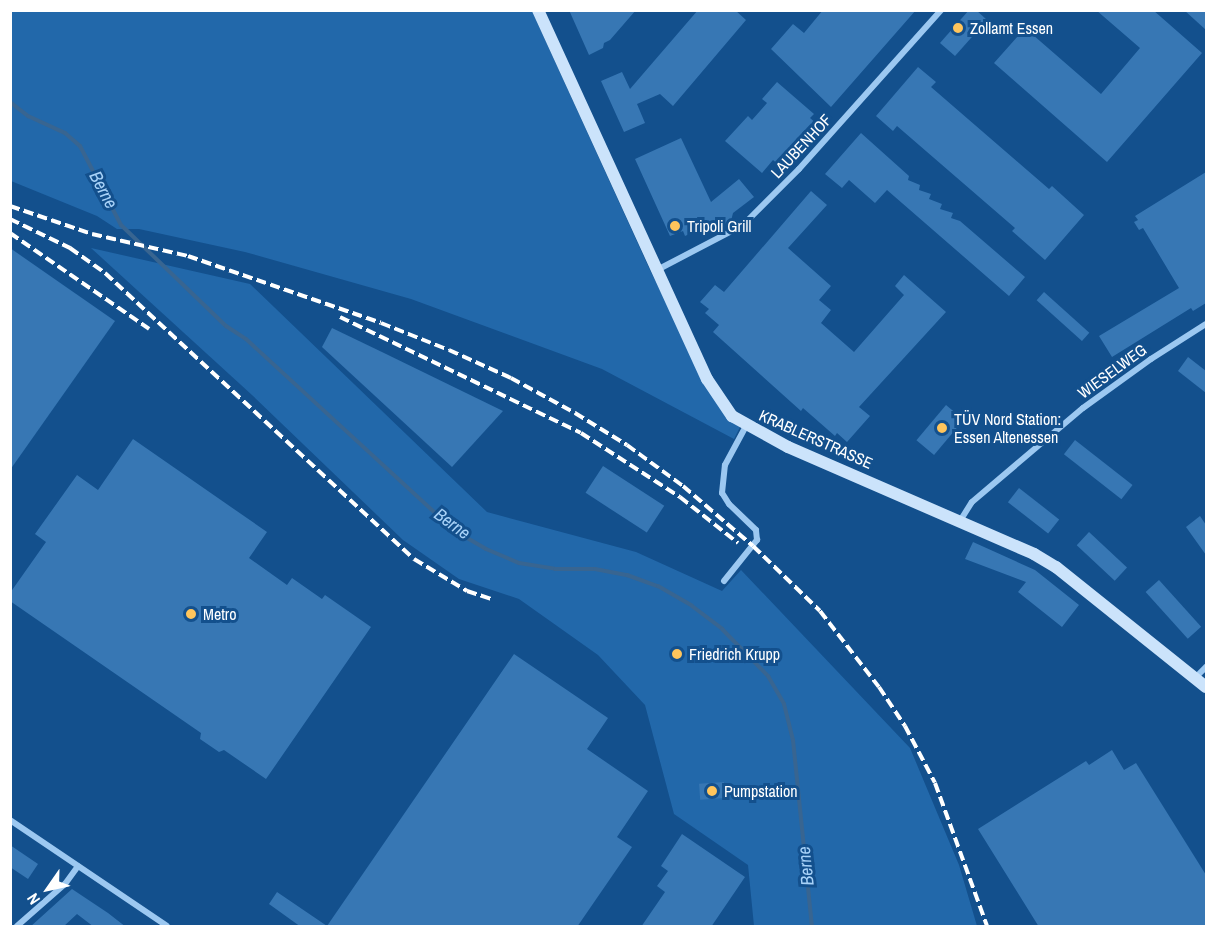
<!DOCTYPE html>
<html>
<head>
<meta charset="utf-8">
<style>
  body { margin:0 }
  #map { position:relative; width:1217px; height:937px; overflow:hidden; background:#13508d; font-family:"Archivo Narrow",sans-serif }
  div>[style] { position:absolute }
  .green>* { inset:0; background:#2268aa }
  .stream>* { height:4px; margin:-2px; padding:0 2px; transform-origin:2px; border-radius:2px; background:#386591 }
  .building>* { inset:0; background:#3777b4; transform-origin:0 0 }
  .street>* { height:6px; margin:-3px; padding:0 3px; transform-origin:3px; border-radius:3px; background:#9cc8f1 }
  .secondary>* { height:12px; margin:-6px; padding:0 6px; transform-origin:6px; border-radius:6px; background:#cbe3fb }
  .rail>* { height:4px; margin-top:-2px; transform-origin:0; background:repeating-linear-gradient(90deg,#fff 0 10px,transparent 0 14.5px) }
  .dots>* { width:16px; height:16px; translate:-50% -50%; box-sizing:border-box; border:3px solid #13508d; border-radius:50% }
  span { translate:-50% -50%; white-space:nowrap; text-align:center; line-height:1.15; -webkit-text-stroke:6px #13508d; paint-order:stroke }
  .poi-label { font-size:16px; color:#fff }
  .left { translate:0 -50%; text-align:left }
  .street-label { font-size:16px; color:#fff }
  .water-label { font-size:18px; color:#a8d2f8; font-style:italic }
  .frame { position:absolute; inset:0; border:12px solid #fff; pointer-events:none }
  .north { position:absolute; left:18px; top:859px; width:60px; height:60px; -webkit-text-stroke:4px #13508d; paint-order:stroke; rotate:236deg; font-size:16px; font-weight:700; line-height:24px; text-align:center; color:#fff }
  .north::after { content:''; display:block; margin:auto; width:21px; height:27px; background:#fff; clip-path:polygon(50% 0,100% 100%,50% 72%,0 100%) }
</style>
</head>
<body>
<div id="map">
  <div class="green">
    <i style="clip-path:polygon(10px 11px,532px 11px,649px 268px,704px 379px,740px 427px,734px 439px,602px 369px,411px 299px,245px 252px,139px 229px,117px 229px,97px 216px,11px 181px)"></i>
    <i style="clip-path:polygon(91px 248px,250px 284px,487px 512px,636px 552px,722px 591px,741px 570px,910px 748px,959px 865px,977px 926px,754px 926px,748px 865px,674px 814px,645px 705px,598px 655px,519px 599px,459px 579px,403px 540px,252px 395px)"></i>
  </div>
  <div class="stream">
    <i style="left:10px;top:102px;width:23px;rotate:38deg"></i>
    <i style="left:28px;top:116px;width:41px;rotate:24.7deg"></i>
    <i style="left:65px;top:133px;width:20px;rotate:41deg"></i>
    <i style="left:80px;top:146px;width:89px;rotate:62.6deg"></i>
    <i style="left:121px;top:225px;width:146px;rotate:43.9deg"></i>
    <i style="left:226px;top:326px;width:24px;rotate:33deg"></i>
    <i style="left:246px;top:339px;width:284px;rotate:42.6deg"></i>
    <i style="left:455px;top:531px;width:36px;rotate:30deg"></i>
    <i style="left:486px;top:549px;width:36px;rotate:23deg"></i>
    <i style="left:519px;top:563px;width:36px;rotate:9deg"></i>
    <i style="left:555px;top:569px;width:40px"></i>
    <i style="left:595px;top:569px;width:33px;rotate:11deg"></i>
    <i style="left:627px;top:575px;width:33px;rotate:20deg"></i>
    <i style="left:658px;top:586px;width:39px;rotate:30deg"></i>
    <i style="left:692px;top:606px;width:38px;rotate:37deg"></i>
    <i style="left:722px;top:629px;width:66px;rotate:45.6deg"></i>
    <i style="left:768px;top:676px;width:32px;rotate:60deg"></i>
    <i style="left:784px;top:704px;width:37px;rotate:76deg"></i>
    <i style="left:793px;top:740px;width:187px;rotate:84.2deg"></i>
  </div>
  <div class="building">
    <i style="clip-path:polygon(569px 10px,636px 10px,610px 40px,604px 43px,603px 48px,589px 55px)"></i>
    <i style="clip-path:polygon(698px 10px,735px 10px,746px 20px,673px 106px,660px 94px,637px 104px,645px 123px,624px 132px,601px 81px,622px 72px,630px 89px)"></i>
    <i style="clip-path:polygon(823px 10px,916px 10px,831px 107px,771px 49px,793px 24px,804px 33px)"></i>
    <i style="clip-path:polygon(969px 10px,976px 10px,987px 20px,955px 56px,940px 43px)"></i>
    <i style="clip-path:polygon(1096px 10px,1153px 10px,1202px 53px,1107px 162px,994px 63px,1025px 28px,1101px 94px,1140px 48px)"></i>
    <i style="clip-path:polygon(1184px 10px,1206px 10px,1206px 30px)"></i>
    <i style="clip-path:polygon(918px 67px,936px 82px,931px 87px,1049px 189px,1052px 186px,1084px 215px,1045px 260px,1012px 231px,1015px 228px,897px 126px,893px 131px,876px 116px)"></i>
    <i style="clip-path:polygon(777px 82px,814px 114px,810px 118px,817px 124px,780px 166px,773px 160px,762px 173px,725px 141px,748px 116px,752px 120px,767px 103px,762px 99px)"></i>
    <i style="clip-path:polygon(861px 133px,909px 176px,908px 180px,920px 185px,919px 190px,931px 194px,929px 199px,942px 204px,940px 209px,953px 213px,951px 218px,960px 221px,1025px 277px,1009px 296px,887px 190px,875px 203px,849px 180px,842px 188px,825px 174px)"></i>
    <i style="clip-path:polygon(681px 138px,711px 202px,739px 179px,754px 197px,733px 213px,731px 221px,723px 225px,716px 222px,685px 236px,683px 231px,670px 236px,635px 159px)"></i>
    <i style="clip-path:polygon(1206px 172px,1206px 303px,1193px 311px,1191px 308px,1112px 357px,1099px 336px,1179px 288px,1143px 228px,1139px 230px,1134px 222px,1138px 220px,1135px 216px)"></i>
    <i style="clip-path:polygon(811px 191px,827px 205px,788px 248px,831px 286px,819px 300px,831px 310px,821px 323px,854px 352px,904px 295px,895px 286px,904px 275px,946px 312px,859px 407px,870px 416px,847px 442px,837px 433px,835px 436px,803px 408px,801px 411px,713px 332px,719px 325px,705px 313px,709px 309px,700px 302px,715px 285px,724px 292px)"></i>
    <i style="clip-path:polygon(10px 248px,115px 321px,10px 470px)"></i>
    <i style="left:1044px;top:292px;width:61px;height:11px;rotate:42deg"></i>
    <i style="clip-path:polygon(332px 328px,384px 353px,503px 411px,452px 467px,322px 347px)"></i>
    <i style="clip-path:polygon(1188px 357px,1206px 371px,1206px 393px,1178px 371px)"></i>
    <i style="left:946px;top:405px;width:23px;height:46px;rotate:40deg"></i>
    <i style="clip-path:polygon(133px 439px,267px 532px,249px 558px,287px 585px,292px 578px,322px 599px,325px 595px,371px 627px,266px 779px,224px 750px,219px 752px,200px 739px,201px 733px,10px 601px,10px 593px,46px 542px,35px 534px,77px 475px,98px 490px)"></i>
    <i style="left:1075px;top:440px;width:73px;height:18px;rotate:38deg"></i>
    <i style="left:603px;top:466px;width:73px;height:32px;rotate:33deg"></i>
    <i style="left:1019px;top:488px;width:51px;height:18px;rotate:38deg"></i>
    <i style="clip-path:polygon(1200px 516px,1206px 525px,1206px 555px,1186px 527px)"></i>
    <i style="left:1089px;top:532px;width:52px;height:18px;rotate:43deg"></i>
    <i style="clip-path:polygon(973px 542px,1035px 570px,1079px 605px,1062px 627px,1018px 592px,1026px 582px,965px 559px)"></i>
    <i style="left:1159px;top:580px;width:63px;height:18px;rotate:48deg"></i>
    <i style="clip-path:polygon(514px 654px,608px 718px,587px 749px,648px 791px,617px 837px,632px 847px,577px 927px,301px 927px,269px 904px,277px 892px,327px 926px)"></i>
    <i style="clip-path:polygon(1112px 750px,1124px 770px,1136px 763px,1206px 875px,1206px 927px,1039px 927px,978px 829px,1086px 761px,1089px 765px)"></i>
    <i style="left:724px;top:782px;width:16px;height:25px;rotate:86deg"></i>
    <i style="clip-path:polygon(682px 834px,745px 877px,711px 927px,641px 927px,665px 892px,657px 886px,668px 871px,661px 866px)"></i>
    <i style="clip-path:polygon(10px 845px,38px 864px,28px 879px,10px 867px)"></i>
    <i style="clip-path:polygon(72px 889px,108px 913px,126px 927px,94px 927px,77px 914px,63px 927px,30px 927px)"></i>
  </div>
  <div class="street">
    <i style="left:657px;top:270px;width:97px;rotate:-27.6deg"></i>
    <i style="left:743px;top:225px;width:79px;rotate:-45deg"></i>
    <i style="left:799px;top:169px;width:213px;rotate:-48.2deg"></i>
    <i style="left:960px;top:521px;width:22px;rotate:-58deg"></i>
    <i style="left:972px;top:502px;width:145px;rotate:-40.3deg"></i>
    <i style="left:1083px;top:408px;width:84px;rotate:-35.8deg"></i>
    <i style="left:1151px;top:359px;width:65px;rotate:-32.5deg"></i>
    <i style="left:724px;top:581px;width:53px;rotate:-51.2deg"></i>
    <i style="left:757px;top:540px;width:10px;rotate:-96deg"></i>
    <i style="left:756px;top:530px;width:37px;rotate:-136deg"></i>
    <i style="left:729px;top:504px;width:13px;rotate:-122deg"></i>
    <i style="left:722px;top:493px;width:28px;rotate:-84deg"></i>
    <i style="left:725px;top:465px;width:44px;rotate:-61.7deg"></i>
    <i style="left:1195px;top:678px;width:16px;rotate:-45deg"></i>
    <i style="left:10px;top:820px;width:189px;rotate:34deg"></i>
    <i style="left:17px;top:926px;width:64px;rotate:-41.2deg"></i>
    <i style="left:65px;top:884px;width:22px;rotate:-54deg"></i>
  </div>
  <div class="secondary">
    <i style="left:538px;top:10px;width:406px;rotate:65.4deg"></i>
    <i style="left:707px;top:379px;width:45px;rotate:56deg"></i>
    <i style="left:732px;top:416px;width:64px;rotate:29deg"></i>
    <i style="left:788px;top:447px;width:268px;rotate:23.5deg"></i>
    <i style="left:1034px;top:554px;width:26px;rotate:31deg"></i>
    <i style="left:1056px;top:567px;width:192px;rotate:38.7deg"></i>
  </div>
  <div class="rail">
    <i style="left:10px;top:206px;width:87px;rotate:18.9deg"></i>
    <i style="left:92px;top:234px;width:98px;rotate:12.9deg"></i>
    <i style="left:188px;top:256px;width:204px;rotate:19.1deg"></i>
    <i style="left:381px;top:323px;width:73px;rotate:21.7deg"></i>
    <i style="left:449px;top:350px;width:68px;rotate:24.3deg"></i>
    <i style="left:511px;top:378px;width:73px;rotate:28.7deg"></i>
    <i style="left:575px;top:413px;width:61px;rotate:31.6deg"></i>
    <i style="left:627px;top:445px;width:69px;rotate:36.2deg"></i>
    <i style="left:683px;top:486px;width:92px;rotate:40.6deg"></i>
    <i style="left:753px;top:546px;width:93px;rotate:44.1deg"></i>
    <i style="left:820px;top:611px;width:96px;rotate:52.2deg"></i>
    <i style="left:879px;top:687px;width:47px;rotate:56.3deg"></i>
    <i style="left:905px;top:726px;width:64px;rotate:62.2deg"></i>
    <i style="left:935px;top:783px;width:152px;rotate:70deg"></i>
    <i style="left:10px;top:219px;width:67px;rotate:25.8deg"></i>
    <i style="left:70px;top:248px;width:43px;rotate:35.5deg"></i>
    <i style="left:105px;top:273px;width:421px;rotate:42.8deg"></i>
    <i style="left:414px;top:559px;width:62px;rotate:31.1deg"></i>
    <i style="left:467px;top:591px;width:26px;rotate:18deg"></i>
    <i style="left:10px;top:233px;width:169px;rotate:34.6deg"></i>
    <i style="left:340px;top:317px;width:267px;rotate:25.7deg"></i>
    <i style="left:581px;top:433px;width:118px;rotate:32.9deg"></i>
    <i style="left:680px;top:497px;width:74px;rotate:38.4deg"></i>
  </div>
  <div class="dots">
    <i style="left:958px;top:28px;background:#ffc55c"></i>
    <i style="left:675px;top:226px;background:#ffc55c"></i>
    <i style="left:942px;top:428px;background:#ffc55c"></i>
    <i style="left:191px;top:614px;background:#ffc55c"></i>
    <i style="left:677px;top:654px;background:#ffc55c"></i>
    <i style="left:712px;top:791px;background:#ffc55c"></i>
  </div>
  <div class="poi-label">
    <span class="left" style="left:970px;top:28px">Zollamt Essen</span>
    <span class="left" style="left:687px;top:226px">Tripoli Grill</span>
    <span class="left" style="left:954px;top:428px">TÜV Nord Station:<br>Essen Altenessen</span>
    <span class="left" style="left:203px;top:614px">Metro</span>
    <span class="left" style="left:689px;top:654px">Friedrich Krupp</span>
    <span class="left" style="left:724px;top:791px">Pumpstation</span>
  </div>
  <div class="street-label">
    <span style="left:801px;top:146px;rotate:-47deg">LAUBENHOF</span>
    <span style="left:1112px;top:371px;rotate:-36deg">WIESELWEG</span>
    <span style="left:816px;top:439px;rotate:24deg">KRABLERSTRASSE</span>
  </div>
  <div class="water-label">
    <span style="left:103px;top:190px;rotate:62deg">Berne</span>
    <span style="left:452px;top:524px;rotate:36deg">Berne</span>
    <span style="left:806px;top:866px;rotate:-96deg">Berne</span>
  </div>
  <div class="frame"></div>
  <div class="north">N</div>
</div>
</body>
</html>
